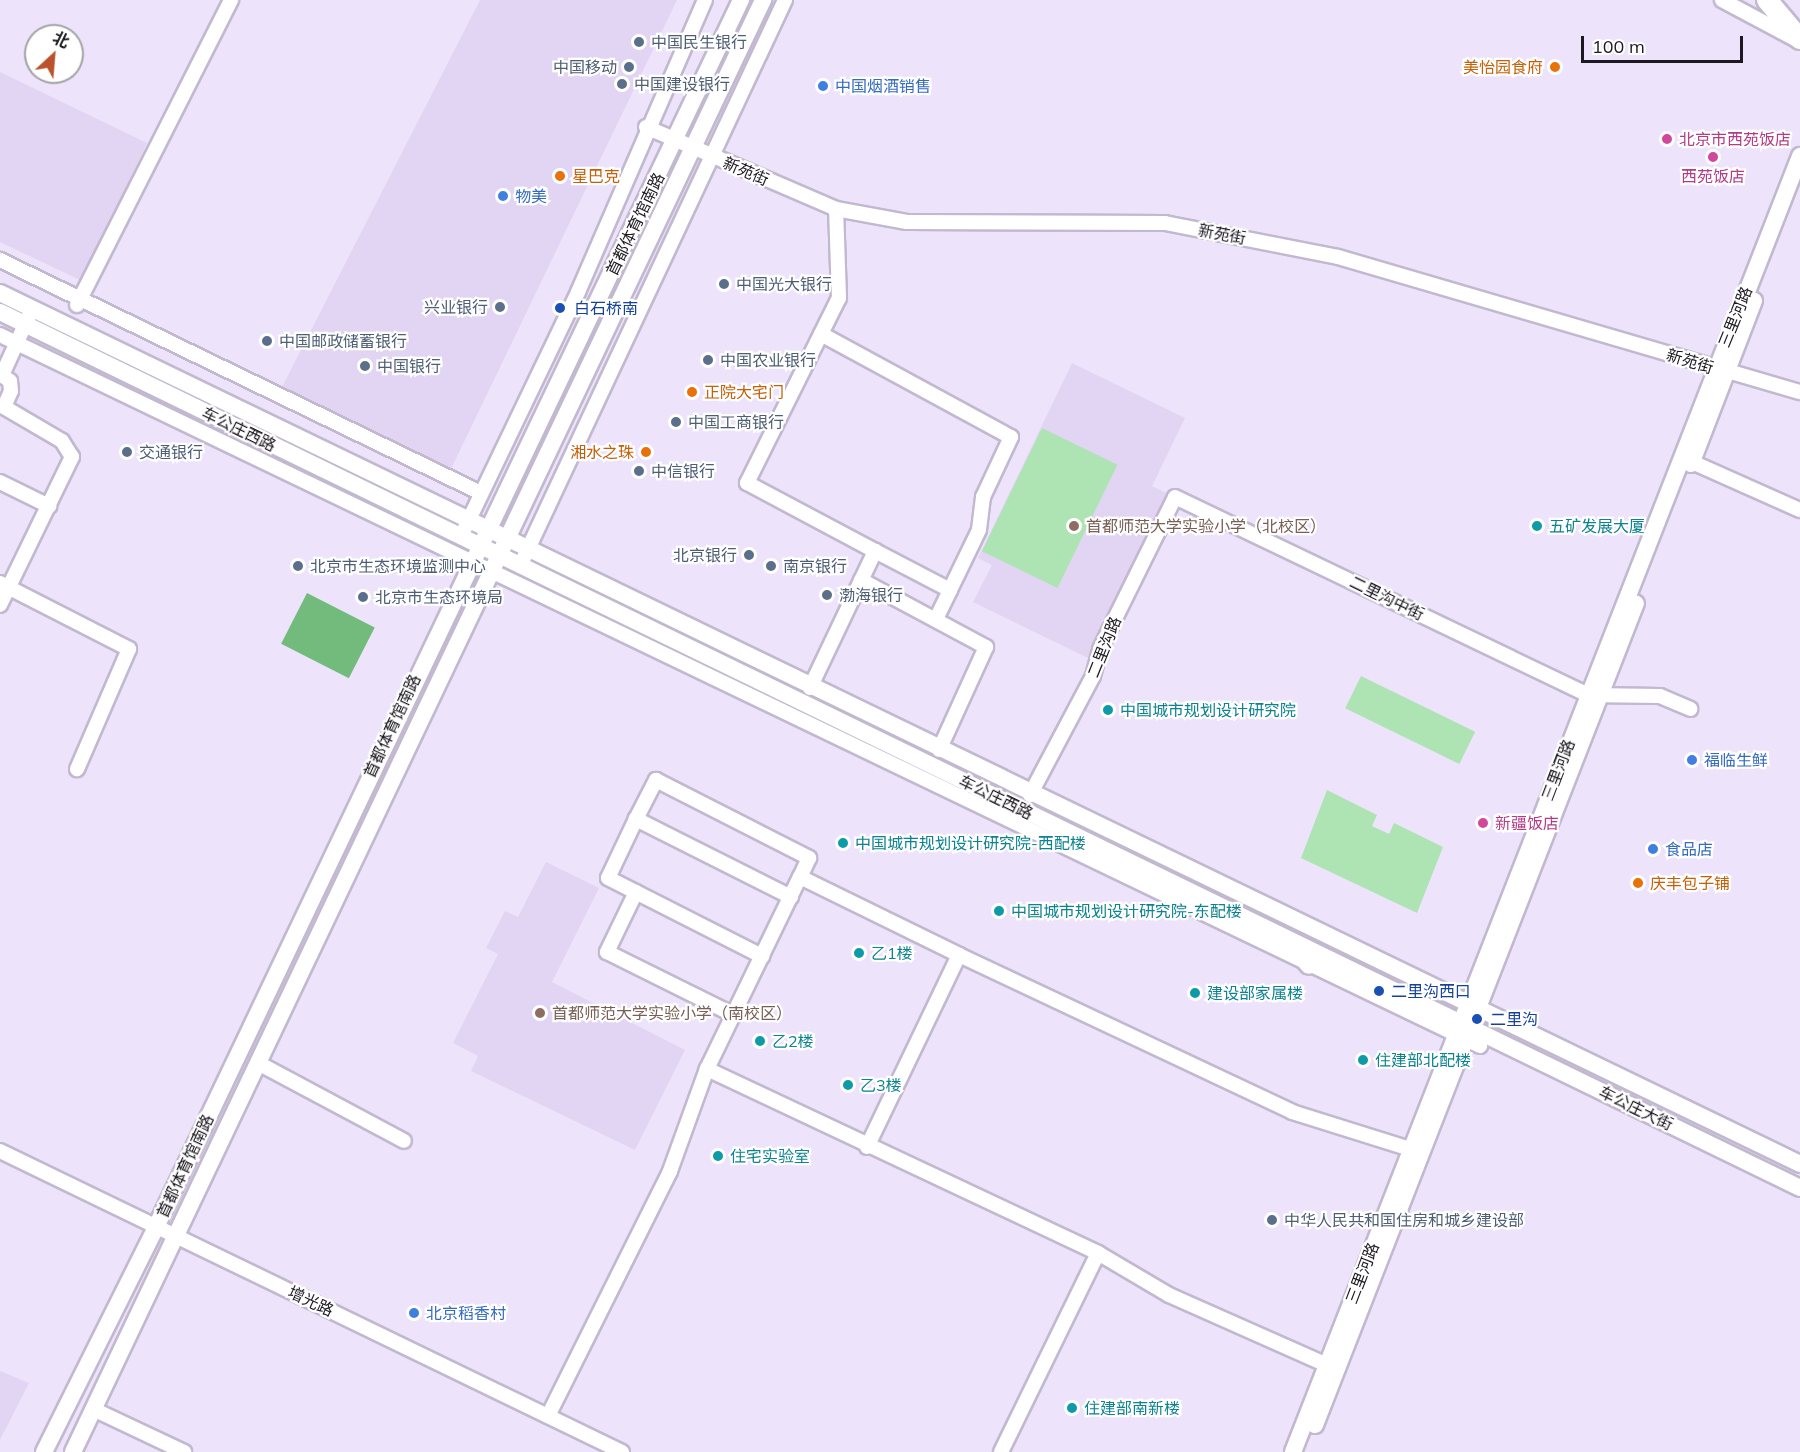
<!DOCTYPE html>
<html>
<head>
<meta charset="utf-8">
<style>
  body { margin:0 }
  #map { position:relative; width:1800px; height:1452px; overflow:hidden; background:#ede3fb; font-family:Mulish,"Noto Sans SC",sans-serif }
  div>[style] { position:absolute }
  .built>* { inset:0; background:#e2d5f4 }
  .green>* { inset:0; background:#aee4b3; transform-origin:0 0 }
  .forest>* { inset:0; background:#73bb7c; transform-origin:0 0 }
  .roads { filter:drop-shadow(2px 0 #c2b8cf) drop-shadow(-2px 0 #c2b8cf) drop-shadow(0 2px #c2b8cf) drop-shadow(0 -2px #c2b8cf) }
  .minor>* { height:14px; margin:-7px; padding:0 7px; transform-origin:7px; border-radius:7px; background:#fff }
  .major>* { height:16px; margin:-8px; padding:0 8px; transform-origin:8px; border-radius:8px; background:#fff }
  .highway>* { height:20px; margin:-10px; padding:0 10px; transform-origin:10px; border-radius:10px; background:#fff }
  .dots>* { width:16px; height:16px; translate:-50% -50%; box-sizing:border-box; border:3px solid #fff; border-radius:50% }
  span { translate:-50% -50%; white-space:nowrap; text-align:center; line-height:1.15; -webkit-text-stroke:4.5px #fff; paint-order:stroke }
  .service-label { font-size:16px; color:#4e5e75 }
  .left { translate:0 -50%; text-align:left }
  .right { translate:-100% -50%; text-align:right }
  .food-label { font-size:16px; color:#c56008 }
  .shop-label { font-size:16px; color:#366cbe }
  .hotel-label { font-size:16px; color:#b23c85 }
  .street-label { font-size:16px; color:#1c1921 }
  .transit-label { font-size:16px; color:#164399 }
  .education-label { font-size:16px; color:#785e54 }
  .culture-label { font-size:16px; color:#0d838f }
  .north { position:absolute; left:24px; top:24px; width:60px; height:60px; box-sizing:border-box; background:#fff; border:2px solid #a4a3a6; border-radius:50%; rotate:26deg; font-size:16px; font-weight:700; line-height:24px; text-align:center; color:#1c1921 }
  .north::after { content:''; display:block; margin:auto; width:21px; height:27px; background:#ba532c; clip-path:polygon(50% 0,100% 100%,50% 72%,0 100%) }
  .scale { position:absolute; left:1581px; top:36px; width:162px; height:27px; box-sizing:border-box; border:3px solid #1c1921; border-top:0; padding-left:8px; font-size:18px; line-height:21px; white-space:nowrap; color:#1c1921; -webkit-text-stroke:4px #fff; paint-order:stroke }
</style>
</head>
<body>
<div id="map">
  <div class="built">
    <i style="clip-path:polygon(480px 0,677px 0,450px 471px,281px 389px)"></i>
    <i style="clip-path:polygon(0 72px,147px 143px,82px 281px,0 242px)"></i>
    <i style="clip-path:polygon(1072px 363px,1185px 418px,1152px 486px,1170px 495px,1090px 659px,973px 602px,992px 565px,978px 558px)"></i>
    <i style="clip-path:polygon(546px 862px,599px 888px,552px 982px,685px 1050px,635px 1150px,471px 1071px,478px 1056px,453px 1043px,498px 954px,486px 948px,505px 911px,518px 917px)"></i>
    <i style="clip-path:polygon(0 1371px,29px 1383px,0 1440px)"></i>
  </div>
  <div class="green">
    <i style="left:1042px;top:428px;width:84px;height:137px;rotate:26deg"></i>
    <i style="left:1361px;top:676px;width:127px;height:36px;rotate:26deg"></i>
    <i style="clip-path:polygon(1327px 790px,1377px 815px,1372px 826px,1389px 834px,1394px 823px,1443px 847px,1417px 913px,1301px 858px)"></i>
  </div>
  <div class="forest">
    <i style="left:307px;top:593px;width:76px;height:57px;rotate:27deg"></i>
  </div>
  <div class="roads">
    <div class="minor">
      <i style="left:1722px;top:0;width:85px;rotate:28.1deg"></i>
      <i style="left:646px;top:127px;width:207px;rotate:23.3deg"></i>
      <i style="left:836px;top:209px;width:72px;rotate:10.4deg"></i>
      <i style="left:907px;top:222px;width:258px;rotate:0.2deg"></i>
      <i style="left:1165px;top:223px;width:176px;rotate:11.1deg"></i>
      <i style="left:1338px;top:257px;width:481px;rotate:16.3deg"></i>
      <i style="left:0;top:260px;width:534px;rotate:25.85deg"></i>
      <i style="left:77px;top:305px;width:342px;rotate:-63.2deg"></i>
      <i style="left:821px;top:334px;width:216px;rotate:28.5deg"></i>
      <i style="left:1011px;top:437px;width:66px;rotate:115deg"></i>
      <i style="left:983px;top:497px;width:33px;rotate:97deg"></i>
      <i style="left:979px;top:530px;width:67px;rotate:115.8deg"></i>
      <i style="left:950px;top:590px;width:85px;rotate:-152.5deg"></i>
      <i style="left:0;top:335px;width:1642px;rotate:25.66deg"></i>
      <i style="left:0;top:374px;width:12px;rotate:35deg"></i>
      <i style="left:10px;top:381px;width:10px;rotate:84deg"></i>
      <i style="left:11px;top:391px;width:17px;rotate:114deg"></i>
      <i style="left:4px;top:407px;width:4px;rotate:-153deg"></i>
      <i style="left:2px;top:375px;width:65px;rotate:-65.4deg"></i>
      <i style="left:1692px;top:462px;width:118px;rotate:24deg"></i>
      <i style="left:0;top:482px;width:55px;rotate:26.1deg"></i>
      <i style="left:465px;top:528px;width:262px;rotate:-64.4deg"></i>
      <i style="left:578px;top:292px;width:318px;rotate:-66.5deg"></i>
      <i style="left:520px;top:566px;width:625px;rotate:-64.91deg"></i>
      <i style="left:861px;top:580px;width:142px;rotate:28.2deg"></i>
      <i style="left:986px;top:647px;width:113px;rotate:114.5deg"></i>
      <i style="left:0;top:583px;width:145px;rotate:27.1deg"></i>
      <i style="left:129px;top:649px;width:131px;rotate:113.4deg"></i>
      <i style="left:0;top:605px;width:165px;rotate:-64.1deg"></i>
      <i style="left:72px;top:457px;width:19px;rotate:-122deg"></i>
      <i style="left:62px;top:441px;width:67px;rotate:-149.6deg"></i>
      <i style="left:936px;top:619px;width:32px;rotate:-64deg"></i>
      <i style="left:810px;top:688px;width:152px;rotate:-64.6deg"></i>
      <i style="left:875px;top:551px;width:145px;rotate:-152deg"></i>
      <i style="left:747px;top:483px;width:207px;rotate:-63.6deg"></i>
      <i style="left:839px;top:298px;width:89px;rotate:-91.9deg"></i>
      <i style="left:1030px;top:795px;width:135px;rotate:-62.1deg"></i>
      <i style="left:1093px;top:676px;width:28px;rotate:-75deg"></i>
      <i style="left:1100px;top:649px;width:169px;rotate:-63.7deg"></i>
      <i style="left:1175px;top:497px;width:458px;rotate:25.6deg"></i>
      <i style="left:1588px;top:695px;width:72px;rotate:0.8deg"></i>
      <i style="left:1660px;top:696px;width:33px;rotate:23deg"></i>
      <i style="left:636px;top:819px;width:65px;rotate:115.4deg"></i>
      <i style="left:608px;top:878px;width:173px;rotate:26.9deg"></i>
      <i style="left:636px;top:892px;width:67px;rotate:115.8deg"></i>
      <i style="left:607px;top:952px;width:142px;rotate:26.4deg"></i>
      <i style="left:791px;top:897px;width:174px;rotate:-153.3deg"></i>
      <i style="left:636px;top:819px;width:44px;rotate:-62.9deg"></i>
      <i style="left:656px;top:780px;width:172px;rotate:27deg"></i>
      <i style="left:809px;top:858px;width:21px;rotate:115deg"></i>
      <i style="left:260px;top:1064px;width:163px;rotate:28.1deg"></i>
      <i style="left:707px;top:1069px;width:432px;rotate:25.2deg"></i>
      <i style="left:1098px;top:1253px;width:82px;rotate:30.6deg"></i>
      <i style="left:1169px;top:1295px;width:183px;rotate:23.9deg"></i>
      <i style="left:867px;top:1147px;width:213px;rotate:-64.4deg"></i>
      <i style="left:959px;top:955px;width:368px;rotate:25.2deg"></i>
      <i style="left:1292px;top:1112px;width:134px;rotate:17.4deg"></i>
      <i style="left:0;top:1151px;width:691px;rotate:25.82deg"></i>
      <i style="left:93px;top:1409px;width:101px;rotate:25.3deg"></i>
      <i style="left:548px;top:1416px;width:274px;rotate:-63.5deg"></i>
      <i style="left:670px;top:1171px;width:109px;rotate:-70.1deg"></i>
      <i style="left:707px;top:1069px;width:213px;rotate:-64.2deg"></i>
      <i style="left:800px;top:877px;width:177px;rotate:26.1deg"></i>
      <i style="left:1001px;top:1452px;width:221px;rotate:-64deg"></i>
    </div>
    <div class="major">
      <i style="left:0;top:293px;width:2000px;rotate:25.82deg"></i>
      <i style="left:0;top:312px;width:2002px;rotate:25.95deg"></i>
      <i style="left:1691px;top:464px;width:175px;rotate:-68.9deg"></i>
      <i style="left:1289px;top:943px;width:30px;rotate:49deg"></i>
      <i style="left:1315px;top:1425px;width:882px;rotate:-68.67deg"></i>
      <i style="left:44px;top:1452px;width:249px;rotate:-63.5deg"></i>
      <i style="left:155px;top:1229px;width:1362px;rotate:-64.51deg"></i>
      <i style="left:73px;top:1452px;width:1608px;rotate:-64.58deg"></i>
      <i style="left:1293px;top:1452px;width:1392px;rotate:-68.63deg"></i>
    </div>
    <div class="highway">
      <i style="left:1767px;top:0;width:51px;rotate:49.8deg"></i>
    </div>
  </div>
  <div class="dots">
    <i style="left:639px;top:42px;background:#5c6f8a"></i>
    <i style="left:629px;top:67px;background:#5c6f8a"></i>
    <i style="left:1555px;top:67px;background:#e8710a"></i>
    <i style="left:622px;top:84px;background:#5c6f8a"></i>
    <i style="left:823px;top:86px;background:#3f7fe0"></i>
    <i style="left:1667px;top:139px;background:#d1479c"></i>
    <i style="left:1713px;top:157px;background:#d1479c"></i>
    <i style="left:560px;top:176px;background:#e8710a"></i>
    <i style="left:503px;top:196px;background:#3f7fe0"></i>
    <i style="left:724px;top:284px;background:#5c6f8a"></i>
    <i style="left:500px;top:307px;background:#5c6f8a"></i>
    <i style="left:560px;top:308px;background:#1a4fb4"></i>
    <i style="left:267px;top:341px;background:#5c6f8a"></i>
    <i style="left:708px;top:360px;background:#5c6f8a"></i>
    <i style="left:365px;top:366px;background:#5c6f8a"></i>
    <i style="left:692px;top:392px;background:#e8710a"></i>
    <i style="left:676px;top:422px;background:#5c6f8a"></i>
    <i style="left:127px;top:452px;background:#5c6f8a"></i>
    <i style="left:646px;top:452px;background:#e8710a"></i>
    <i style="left:639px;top:471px;background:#5c6f8a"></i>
    <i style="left:1074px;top:526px;background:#8d6e63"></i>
    <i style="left:1537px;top:526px;background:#0f9aa8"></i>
    <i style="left:749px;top:555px;background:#5c6f8a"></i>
    <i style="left:298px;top:566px;background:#5c6f8a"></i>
    <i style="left:771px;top:566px;background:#5c6f8a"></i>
    <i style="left:827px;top:595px;background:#5c6f8a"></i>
    <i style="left:363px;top:597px;background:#5c6f8a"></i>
    <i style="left:1108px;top:710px;background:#0f9aa8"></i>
    <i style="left:1692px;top:760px;background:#3f7fe0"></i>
    <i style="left:1483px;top:823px;background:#d1479c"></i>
    <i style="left:843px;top:843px;background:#0f9aa8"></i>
    <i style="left:1653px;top:849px;background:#3f7fe0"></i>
    <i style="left:1638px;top:883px;background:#e8710a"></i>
    <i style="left:999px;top:911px;background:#0f9aa8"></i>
    <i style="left:859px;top:953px;background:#0f9aa8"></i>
    <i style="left:1379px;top:991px;background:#1a4fb4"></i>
    <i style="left:1195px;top:993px;background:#0f9aa8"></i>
    <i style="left:540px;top:1013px;background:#8d6e63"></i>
    <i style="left:1477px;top:1019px;background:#1a4fb4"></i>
    <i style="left:760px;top:1041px;background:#0f9aa8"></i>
    <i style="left:1363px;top:1060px;background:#0f9aa8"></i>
    <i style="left:848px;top:1085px;background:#0f9aa8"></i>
    <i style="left:718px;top:1156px;background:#0f9aa8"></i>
    <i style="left:1272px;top:1220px;background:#5c6f8a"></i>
    <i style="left:414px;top:1313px;background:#3f7fe0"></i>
    <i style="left:1072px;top:1408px;background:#0f9aa8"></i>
  </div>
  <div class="service-label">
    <span class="left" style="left:651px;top:42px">中国民生银行</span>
    <span class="right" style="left:617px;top:67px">中国移动</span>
    <span class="left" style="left:634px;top:84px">中国建设银行</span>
    <span class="left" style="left:736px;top:284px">中国光大银行</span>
    <span class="right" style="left:488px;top:307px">兴业银行</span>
    <span class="left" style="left:279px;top:341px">中国邮政储蓄银行</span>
    <span class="left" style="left:720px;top:360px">中国农业银行</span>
    <span class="left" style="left:377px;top:366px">中国银行</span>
    <span class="left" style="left:688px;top:422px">中国工商银行</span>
    <span class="left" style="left:139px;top:452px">交通银行</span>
    <span class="left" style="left:651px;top:471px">中信银行</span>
    <span class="right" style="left:737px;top:555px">北京银行</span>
    <span class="left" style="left:310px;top:566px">北京市生态环境监测中心</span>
    <span class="left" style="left:783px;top:566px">南京银行</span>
    <span class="left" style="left:839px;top:595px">渤海银行</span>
    <span class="left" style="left:375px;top:597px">北京市生态环境局</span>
    <span class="left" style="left:1284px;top:1220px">中华人民共和国住房和城乡建设部</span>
  </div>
  <div class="food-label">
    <span class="right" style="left:1543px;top:67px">美怡园食府</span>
    <span class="left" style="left:572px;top:176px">星巴克</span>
    <span class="left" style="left:704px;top:392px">正院大宅门</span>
    <span class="right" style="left:634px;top:452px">湘水之珠</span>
    <span class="left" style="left:1650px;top:883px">庆丰包子铺</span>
  </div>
  <div class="shop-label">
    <span class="left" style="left:835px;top:86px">中国烟酒销售</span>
    <span class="left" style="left:515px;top:196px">物美</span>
    <span class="left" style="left:1704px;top:760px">福临生鲜</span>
    <span class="left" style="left:1665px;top:849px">食品店</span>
    <span class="left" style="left:426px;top:1313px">北京稻香村</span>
  </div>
  <div class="hotel-label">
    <span class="left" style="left:1679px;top:139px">北京市西苑饭店</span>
    <span style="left:1713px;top:176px">西苑饭店</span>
    <span class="left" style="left:1495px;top:823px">新疆饭店</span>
  </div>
  <div class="street-label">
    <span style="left:746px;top:171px;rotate:23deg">新苑街</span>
    <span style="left:635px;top:224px;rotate:-64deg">首都体育馆南路</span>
    <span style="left:1222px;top:234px;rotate:11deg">新苑街</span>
    <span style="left:1735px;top:317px;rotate:-68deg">三里河路</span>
    <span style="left:1690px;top:361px;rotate:17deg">新苑街</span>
    <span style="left:239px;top:429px;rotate:26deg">车公庄西路</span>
    <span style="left:1387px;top:598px;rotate:26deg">二里沟中街</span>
    <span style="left:1104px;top:647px;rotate:-68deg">二里沟路</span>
    <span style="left:392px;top:726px;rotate:-65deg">首都体育馆南路</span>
    <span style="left:1558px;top:770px;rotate:-69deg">三里河路</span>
    <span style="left:996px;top:797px;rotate:26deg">车公庄西路</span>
    <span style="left:1636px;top:1108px;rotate:26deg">车公庄大街</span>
    <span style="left:185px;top:1166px;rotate:-65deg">首都体育馆南路</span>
    <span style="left:1362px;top:1273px;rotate:-69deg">三里河路</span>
    <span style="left:311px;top:1301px;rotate:25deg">增光路</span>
  </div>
  <div class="transit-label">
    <span class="left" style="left:574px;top:308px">白石桥南</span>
    <span class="left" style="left:1391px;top:991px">二里沟西口</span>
    <span class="left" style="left:1490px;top:1019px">二里沟</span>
  </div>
  <div class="education-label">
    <span class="left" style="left:1086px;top:526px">首都师范大学实验小学（北校区）</span>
    <span class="left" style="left:552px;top:1013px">首都师范大学实验小学（南校区）</span>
  </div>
  <div class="culture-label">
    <span class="left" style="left:1549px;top:526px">五矿发展大厦</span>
    <span class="left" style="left:1120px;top:710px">中国城市规划设计研究院</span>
    <span class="left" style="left:855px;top:843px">中国城市规划设计研究院-西配楼</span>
    <span class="left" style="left:1011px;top:911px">中国城市规划设计研究院-东配楼</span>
    <span class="left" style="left:871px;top:953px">乙1楼</span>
    <span class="left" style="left:1207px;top:993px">建设部家属楼</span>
    <span class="left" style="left:772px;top:1041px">乙2楼</span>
    <span class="left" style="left:1375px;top:1060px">住建部北配楼</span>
    <span class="left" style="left:860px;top:1085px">乙3楼</span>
    <span class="left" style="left:730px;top:1156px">住宅实验室</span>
    <span class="left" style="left:1084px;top:1408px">住建部南新楼</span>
  </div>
  <div class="north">北</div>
  <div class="scale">100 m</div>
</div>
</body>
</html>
